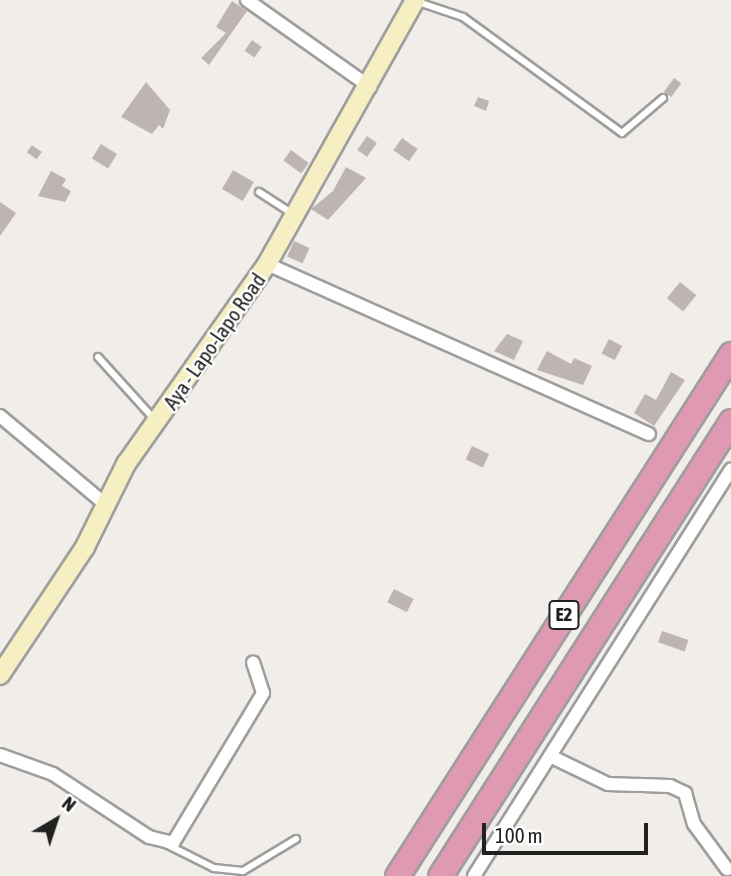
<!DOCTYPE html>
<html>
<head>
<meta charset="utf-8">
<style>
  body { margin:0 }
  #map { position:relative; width:731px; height:876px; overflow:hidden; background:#f1ede9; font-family:"Asap Condensed",sans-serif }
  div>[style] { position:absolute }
  .building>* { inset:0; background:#beb5b2; transform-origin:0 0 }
  .roads { filter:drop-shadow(2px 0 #9e9e9e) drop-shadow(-2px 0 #9e9e9e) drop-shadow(0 2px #9e9e9e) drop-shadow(0 -2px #9e9e9e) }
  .lane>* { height:6px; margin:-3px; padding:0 3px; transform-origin:3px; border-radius:3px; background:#fff }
  .street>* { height:12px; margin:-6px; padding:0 6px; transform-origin:6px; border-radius:6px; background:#fff }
  .secondary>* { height:18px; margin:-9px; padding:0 9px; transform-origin:9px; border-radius:9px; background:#f5efc3 }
  .highway>* { height:23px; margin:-11.5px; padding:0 11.5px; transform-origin:11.5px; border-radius:11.5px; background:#e099b2 }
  span { translate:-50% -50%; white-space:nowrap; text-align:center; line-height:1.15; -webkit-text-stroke:5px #fff; paint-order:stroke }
  .shield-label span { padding:2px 5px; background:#fff; border:2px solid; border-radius:5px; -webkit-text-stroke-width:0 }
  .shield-label { font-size:19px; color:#212121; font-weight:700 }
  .street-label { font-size:21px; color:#212121 }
  .north { position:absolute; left:21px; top:785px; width:70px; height:70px; -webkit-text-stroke:5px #fff; paint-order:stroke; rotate:39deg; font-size:19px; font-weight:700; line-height:28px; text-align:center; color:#212121 }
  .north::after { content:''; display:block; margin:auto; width:24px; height:32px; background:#212121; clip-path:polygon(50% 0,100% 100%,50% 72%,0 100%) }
  .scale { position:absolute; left:482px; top:823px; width:166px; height:32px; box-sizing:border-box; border:4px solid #212121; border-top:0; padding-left:9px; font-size:21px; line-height:24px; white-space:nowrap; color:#212121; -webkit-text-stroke:5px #fff; paint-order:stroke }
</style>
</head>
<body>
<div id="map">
  <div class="building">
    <i style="clip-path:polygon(232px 1px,247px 11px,209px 65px,201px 58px,226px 33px,216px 27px)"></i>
    <i style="left:252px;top:40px;width:12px;height:13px;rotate:35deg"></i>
    <i style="left:674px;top:78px;width:9px;height:17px;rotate:36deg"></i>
    <i style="clip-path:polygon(146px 82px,170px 110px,163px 129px,159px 125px,152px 134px,121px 117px)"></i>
    <i style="clip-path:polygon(478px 97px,489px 101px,486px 111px,474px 106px)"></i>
    <i style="left:367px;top:136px;width:12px;height:17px;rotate:35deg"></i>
    <i style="left:402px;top:138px;width:19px;height:15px;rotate:35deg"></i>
    <i style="left:101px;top:144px;width:19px;height:17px;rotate:32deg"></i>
    <i style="left:32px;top:145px;width:12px;height:9px;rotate:35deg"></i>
    <i style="left:291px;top:150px;width:22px;height:13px;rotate:36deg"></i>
    <i style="clip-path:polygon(346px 167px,366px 178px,328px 220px,311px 209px,333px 191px)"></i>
    <i style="left:233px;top:170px;width:24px;height:22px;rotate:30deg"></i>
    <i style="clip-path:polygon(51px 171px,66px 179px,62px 186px,71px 191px,65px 202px,38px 196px)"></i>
    <i style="clip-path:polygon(0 202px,16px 213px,0 236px)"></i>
    <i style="left:294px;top:241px;width:17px;height:17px;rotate:24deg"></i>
    <i style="left:680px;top:282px;width:21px;height:21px;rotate:39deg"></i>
    <i style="clip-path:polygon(507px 334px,523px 341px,514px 360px,494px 351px)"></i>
    <i style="left:609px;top:339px;width:15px;height:16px;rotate:28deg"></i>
    <i style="clip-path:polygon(547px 351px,571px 364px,574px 358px,592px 366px,583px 385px,537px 370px)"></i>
    <i style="clip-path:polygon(671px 372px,685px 380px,654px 426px,634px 413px,645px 394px,656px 400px)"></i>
    <i style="left:472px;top:446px;width:19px;height:15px;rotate:25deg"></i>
    <i style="left:394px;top:589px;width:22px;height:15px;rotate:27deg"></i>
    <i style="left:662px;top:631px;width:28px;height:12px;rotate:19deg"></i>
  </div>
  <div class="roads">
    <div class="lane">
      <i style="left:418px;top:2px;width:47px;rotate:18.4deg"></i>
      <i style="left:463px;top:17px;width:197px;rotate:36.1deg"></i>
      <i style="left:622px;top:133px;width:54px;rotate:-40.5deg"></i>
      <i style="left:259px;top:192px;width:40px;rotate:32.9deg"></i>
      <i style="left:98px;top:357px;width:85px;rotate:47.9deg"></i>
      <i style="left:164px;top:843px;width:56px;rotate:26.6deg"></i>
      <i style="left:214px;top:868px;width:29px;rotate:6deg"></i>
      <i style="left:243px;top:871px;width:62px;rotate:-31.1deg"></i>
    </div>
    <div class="street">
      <i style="left:247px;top:0;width:151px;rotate:35.3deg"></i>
      <i style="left:267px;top:264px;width:418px;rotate:24deg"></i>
      <i style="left:0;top:416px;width:138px;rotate:40deg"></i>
      <i style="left:0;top:755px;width:56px;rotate:19.7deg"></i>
      <i style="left:53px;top:774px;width:115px;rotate:33.3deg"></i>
      <i style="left:149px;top:837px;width:25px;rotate:14deg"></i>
      <i style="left:173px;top:843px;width:175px;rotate:-59deg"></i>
      <i style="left:263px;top:693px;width:32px;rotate:-108deg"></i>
      <i style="left:550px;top:756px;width:64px;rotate:25.8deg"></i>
      <i style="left:608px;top:784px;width:62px;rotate:1.8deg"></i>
      <i style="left:670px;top:786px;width:17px;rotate:25deg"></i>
      <i style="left:685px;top:793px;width:32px;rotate:74deg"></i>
      <i style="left:694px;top:824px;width:56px;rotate:53.7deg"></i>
      <i style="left:474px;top:876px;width:481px;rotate:-57.7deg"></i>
    </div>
    <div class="secondary">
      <i style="left:0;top:675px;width:154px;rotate:-56.4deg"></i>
      <i style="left:85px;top:547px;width:93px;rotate:-63.7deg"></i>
      <i style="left:126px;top:464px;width:245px;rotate:-54.8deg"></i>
      <i style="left:267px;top:264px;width:303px;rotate:-60.7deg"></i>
    </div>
    <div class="highway">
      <i style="left:397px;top:876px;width:620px;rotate:-57.39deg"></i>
      <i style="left:440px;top:876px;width:540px;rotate:-57.4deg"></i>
    </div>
  </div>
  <div class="shield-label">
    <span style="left:564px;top:615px">E2</span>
  </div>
  <div class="street-label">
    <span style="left:214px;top:341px;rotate:-55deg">Aya - Lapo-lapo Road</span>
  </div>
  <div class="north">N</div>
  <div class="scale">100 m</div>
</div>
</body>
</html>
